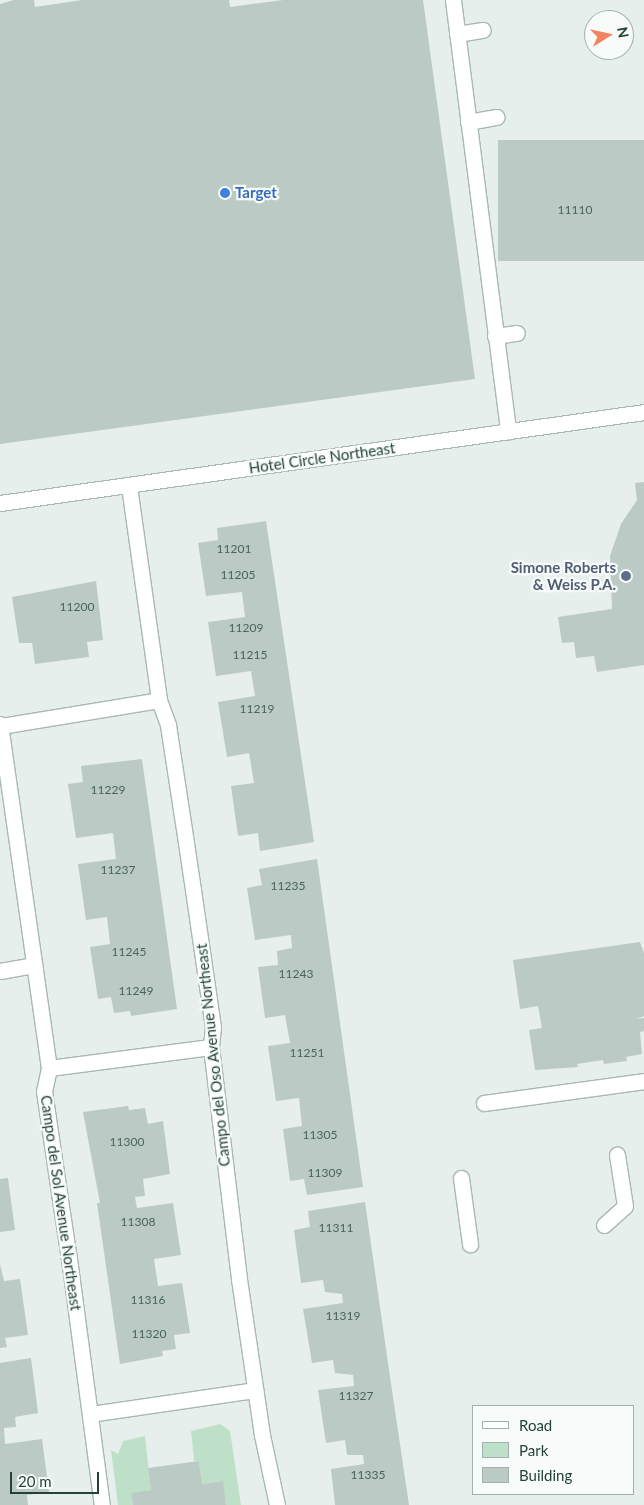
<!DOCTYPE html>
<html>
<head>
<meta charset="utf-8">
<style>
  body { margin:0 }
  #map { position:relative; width:644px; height:1505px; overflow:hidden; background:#e6efeb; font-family:Lato,sans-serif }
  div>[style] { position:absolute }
  .green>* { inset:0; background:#bfe0c8 }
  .building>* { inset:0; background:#bbcac4; transform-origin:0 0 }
  .roads { filter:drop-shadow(1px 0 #a8b8b2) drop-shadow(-1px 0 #a8b8b2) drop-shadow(0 1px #a8b8b2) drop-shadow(0 -1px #a8b8b2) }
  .service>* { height:15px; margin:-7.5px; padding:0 7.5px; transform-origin:7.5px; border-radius:7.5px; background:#fff }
  .pedestrian>* { height:15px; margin:-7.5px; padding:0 7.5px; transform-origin:7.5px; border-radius:7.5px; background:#fff }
  .minor>* { height:15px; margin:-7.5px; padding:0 7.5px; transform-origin:7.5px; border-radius:7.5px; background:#fff }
  .tertiary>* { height:15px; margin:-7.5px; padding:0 7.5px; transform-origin:7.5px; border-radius:7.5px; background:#fff }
  .dots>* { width:14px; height:14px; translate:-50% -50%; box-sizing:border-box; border:2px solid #f7fbf9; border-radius:50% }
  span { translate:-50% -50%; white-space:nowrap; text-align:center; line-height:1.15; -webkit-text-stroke:4.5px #f7fbf9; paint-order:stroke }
  .number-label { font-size:12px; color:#4a645c }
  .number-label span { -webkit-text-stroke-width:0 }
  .shop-label { font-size:15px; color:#366cbe; font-weight:700 }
  .left { translate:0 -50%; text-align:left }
  .street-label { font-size:15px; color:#24423a }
  .service-label { font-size:15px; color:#4e5e75; font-weight:700 }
  .right { translate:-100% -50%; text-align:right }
  .legend { position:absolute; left:472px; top:1405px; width:162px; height:90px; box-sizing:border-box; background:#f7fbf9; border:1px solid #a3b1ad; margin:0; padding:6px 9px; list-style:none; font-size:15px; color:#24423a }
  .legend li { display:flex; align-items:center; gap:10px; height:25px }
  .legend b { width:25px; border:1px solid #a3b1ad }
  .north { position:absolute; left:584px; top:10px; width:50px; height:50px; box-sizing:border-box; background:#f7fbf9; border:1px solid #a3b1ad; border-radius:50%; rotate:80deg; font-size:14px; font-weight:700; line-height:20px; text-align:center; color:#24423a }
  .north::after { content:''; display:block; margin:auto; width:18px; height:22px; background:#f4845f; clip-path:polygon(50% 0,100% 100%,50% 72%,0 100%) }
  .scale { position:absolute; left:10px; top:1472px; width:89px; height:22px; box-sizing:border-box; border:2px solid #24423a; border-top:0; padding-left:6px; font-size:15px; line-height:18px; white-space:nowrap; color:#24423a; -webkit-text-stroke:4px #f7fbf9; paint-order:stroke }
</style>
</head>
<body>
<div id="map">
  <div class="green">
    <i style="clip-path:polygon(220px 1424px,230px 1431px,241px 1505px,226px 1505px,222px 1481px,202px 1484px,199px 1461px,194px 1461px,191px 1431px)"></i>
    <i style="clip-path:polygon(145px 1436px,151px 1490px,131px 1494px,133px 1505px,118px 1505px,111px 1450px,118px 1454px,123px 1441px)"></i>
  </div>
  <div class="building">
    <i style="clip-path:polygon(14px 0,34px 0,35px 7px,82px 0,229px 0,230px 7px,283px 0,423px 0,475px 379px,0 444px,0 4px)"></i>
    <i style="left:644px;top:140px;width:121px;height:146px;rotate:90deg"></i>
    <i style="clip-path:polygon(644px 482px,644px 665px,597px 672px,594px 656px,576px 658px,574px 642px,562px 643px,558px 617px,612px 609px,610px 556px,621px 524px,637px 500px,635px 483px)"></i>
    <i style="clip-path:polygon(266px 521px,314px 842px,260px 851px,258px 833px,238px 836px,231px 786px,254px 783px,249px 753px,227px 757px,218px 702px,255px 696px,251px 671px,216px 676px,208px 622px,245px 617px,242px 592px,206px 596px,198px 543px,218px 540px,217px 528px)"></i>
    <i style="clip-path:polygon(96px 581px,103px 640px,87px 642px,89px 657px,35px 664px,32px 643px,19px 643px,12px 597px)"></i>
    <i style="clip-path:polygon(142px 759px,177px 1009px,131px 1016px,130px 1011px,114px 1013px,111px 997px,98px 999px,90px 947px,110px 944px,107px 917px,86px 920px,78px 864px,116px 859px,113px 833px,76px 838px,68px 784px,83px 782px,81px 766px)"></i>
    <i style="clip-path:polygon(317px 859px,363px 1187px,307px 1195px,304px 1179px,290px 1181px,283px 1129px,302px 1126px,299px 1098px,276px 1101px,268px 1046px,290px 1043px,285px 1015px,265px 1018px,258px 967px,278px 965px,277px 951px,292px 948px,291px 935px,255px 940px,247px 888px,262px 885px,259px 869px)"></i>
    <i style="clip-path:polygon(640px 942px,644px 953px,644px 1016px,637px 1019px,644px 1018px,644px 1031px,640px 1032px,642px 1054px,626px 1057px,627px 1061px,604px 1064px,603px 1060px,577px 1064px,578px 1067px,535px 1070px,529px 1030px,542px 1028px,538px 1006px,520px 1009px,513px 960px)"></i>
    <i style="clip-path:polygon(128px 1106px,129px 1110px,145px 1108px,148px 1124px,163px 1121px,170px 1174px,143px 1179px,145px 1196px,135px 1197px,137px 1208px,173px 1203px,181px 1255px,154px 1259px,158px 1286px,182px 1283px,190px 1333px,174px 1335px,176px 1349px,162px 1351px,163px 1356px,120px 1364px,97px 1203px,100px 1203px,83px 1112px)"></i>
    <i style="clip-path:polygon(8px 1178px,15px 1230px,0 1232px,0 1179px)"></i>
    <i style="clip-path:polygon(365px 1202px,389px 1370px,409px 1505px,335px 1505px,331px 1469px,364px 1464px,363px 1455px,347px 1455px,345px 1440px,326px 1443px,318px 1390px,354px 1386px,353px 1375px,335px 1373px,333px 1360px,312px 1363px,303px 1309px,343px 1303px,342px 1294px,325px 1292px,323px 1280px,301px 1283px,294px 1230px,310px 1227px,308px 1211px)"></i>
    <i style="clip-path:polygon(0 1264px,4px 1281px,20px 1279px,28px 1335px,5px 1338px,7px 1347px,0 1348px)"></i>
    <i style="clip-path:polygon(31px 1358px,38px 1413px,15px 1417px,16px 1427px,4px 1428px,5px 1444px,42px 1439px,49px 1492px,27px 1495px,28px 1505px,0 1505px,0 1363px)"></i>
    <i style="clip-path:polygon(199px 1461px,202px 1484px,223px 1481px,226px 1505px,133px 1505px,131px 1493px,151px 1490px,148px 1468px)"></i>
  </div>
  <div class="roads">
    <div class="service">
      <i style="left:453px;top:0;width:435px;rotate:82.7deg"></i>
      <i style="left:457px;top:34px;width:26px;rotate:-9deg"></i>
      <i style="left:468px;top:122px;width:29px;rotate:-10deg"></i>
      <i style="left:495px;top:336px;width:22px;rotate:-8deg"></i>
      <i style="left:0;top:971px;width:35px;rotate:-10deg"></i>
      <i style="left:484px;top:1103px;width:162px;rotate:-7.8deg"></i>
      <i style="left:461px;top:1178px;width:67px;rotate:82.2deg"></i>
      <i style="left:604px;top:1225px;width:28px;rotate:-42deg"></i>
      <i style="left:625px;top:1206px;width:52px;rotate:-98.9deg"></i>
    </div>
    <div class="pedestrian">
      <i style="left:186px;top:843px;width:48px;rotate:81.5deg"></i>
      <i style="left:63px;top:1219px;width:48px;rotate:81.5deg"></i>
    </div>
    <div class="minor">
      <i style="left:129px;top:486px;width:216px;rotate:82deg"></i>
      <i style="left:159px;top:700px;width:27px;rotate:70deg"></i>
      <i style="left:168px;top:725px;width:119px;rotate:81.3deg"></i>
      <i style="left:0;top:724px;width:347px;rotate:81.9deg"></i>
      <i style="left:49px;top:1068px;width:24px;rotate:102deg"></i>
      <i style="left:44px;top:1091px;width:129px;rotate:81.6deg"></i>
      <i style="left:1px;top:726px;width:160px;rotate:-9.3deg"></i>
      <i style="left:193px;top:890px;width:138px;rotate:81.7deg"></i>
      <i style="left:213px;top:1027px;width:20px;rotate:96deg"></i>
      <i style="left:211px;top:1047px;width:234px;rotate:83.1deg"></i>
      <i style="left:239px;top:1279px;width:158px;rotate:81.6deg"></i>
      <i style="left:262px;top:1435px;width:72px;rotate:77.9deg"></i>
      <i style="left:49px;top:1068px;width:163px;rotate:-7.4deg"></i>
      <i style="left:70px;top:1266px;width:241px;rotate:82.4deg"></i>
      <i style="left:90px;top:1414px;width:167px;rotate:-8.3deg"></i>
    </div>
    <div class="tertiary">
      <i style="left:0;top:503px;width:650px;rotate:-8.04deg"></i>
    </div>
  </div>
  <div class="dots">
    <i style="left:225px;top:193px;background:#3f7fe0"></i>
    <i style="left:626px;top:576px;background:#5c6f8a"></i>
  </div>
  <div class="number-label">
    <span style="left:575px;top:210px">11110</span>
    <span style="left:234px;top:549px">11201</span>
    <span style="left:238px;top:575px">11205</span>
    <span style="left:77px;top:607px">11200</span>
    <span style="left:246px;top:628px">11209</span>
    <span style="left:250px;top:655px">11215</span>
    <span style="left:257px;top:709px">11219</span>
    <span style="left:108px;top:790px">11229</span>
    <span style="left:118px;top:870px">11237</span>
    <span style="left:288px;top:886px">11235</span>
    <span style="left:129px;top:952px">11245</span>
    <span style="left:296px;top:974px">11243</span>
    <span style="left:136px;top:991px">11249</span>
    <span style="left:307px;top:1053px">11251</span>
    <span style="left:320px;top:1135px">11305</span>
    <span style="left:127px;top:1142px">11300</span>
    <span style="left:325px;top:1173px">11309</span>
    <span style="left:138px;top:1222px">11308</span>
    <span style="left:336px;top:1228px">11311</span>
    <span style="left:148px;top:1300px">11316</span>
    <span style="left:343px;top:1316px">11319</span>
    <span style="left:149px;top:1334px">11320</span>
    <span style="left:356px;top:1396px">11327</span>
    <span style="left:368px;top:1475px">11335</span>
  </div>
  <div class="shop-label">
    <span class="left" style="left:235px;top:193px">Target</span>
  </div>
  <div class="street-label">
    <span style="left:322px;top:458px;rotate:-8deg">Hotel Circle Northeast</span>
    <span style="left:213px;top:1055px;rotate:-96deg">Campo del Oso Avenue Northeast</span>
    <span style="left:61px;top:1203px;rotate:82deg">Campo del Sol Avenue Northeast</span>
  </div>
  <div class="service-label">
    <span class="right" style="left:616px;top:576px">Simone Roberts<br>&amp; Weiss P.A.</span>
  </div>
  <ul class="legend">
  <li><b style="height:6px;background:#fff"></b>Road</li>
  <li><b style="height:14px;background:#bfe0c8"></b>Park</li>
  <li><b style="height:14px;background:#bbcac4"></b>Building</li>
  </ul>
  <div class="north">N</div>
  <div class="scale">20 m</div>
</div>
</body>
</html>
